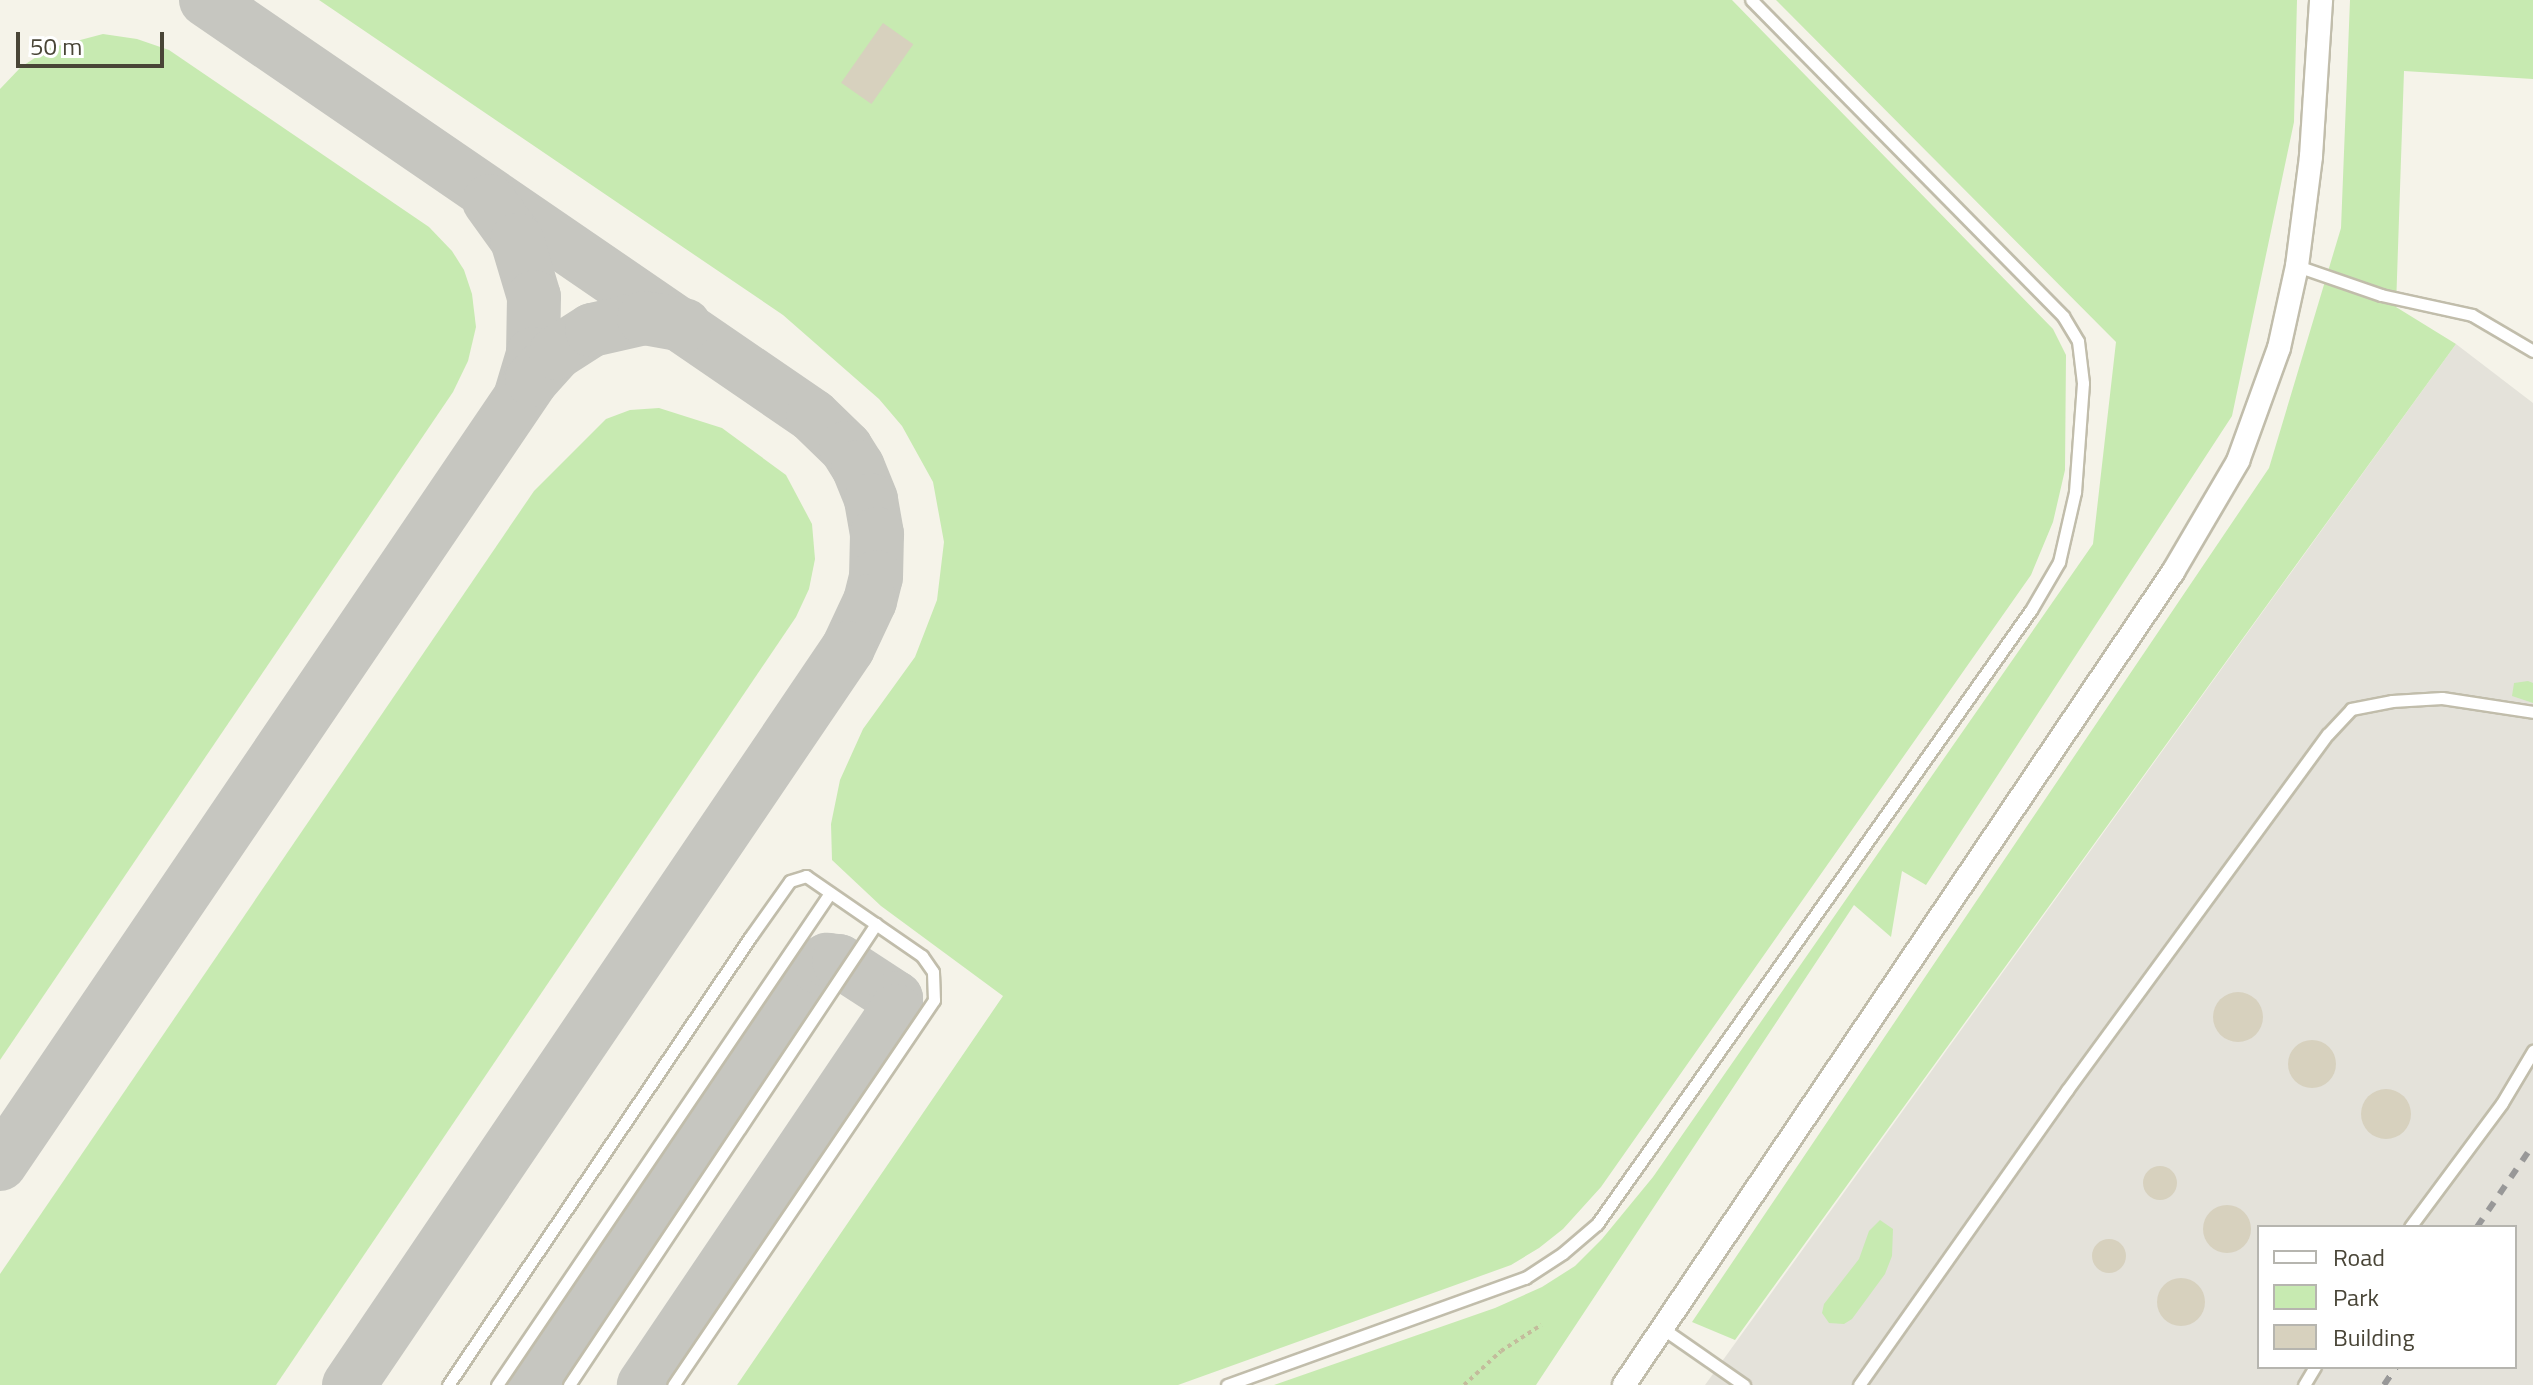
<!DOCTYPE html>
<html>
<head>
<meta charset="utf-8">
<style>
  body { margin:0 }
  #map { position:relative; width:2533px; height:1385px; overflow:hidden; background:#f5f3e9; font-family:"Titillium Web",sans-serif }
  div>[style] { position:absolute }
  .industrial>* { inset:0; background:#e4e2da }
  .green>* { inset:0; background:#c7eab1 }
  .taxiway>* { height:54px; margin:-27px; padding:0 27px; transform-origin:27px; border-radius:27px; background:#c6c6c0 }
  .building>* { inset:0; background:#d7d1be; transform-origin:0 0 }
  .round { border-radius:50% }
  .path>* { height:4px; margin-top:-2px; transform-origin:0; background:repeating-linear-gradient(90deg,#c3bc9c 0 4px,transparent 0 8px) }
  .roads { filter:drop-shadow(2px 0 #c1bdab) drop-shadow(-2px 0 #c1bdab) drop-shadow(0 2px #c1bdab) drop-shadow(0 -2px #c1bdab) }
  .service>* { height:11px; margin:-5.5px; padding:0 5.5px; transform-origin:5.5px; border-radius:5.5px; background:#fff }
  .minor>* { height:22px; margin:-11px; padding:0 11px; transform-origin:11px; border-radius:11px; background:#fff }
  .rail>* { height:6px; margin-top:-3px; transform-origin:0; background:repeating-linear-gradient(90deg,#989898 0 10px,transparent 0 20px) }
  span { translate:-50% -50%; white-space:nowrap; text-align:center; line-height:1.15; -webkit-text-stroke:8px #fff; paint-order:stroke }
  .legend { position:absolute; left:2257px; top:1225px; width:260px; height:144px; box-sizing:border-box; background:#fff; border:2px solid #b6b5af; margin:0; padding:10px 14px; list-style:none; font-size:24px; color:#494537 }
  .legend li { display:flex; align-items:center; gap:16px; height:40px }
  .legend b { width:40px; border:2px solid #b6b5af }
  .scale { position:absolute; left:16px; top:32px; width:148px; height:36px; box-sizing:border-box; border:4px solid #494537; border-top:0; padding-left:10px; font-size:24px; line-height:28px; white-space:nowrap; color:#494537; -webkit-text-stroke:6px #fff; paint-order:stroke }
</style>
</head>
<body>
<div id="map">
  <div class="industrial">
    <i style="clip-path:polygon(evenodd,2456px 344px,2533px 403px,2533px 1385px,1705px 1385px,2456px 344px,2259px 1227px,2515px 1227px,2515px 1367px,2259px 1367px,2259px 1227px)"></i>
  </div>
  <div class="green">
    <i style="clip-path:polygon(319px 0,1732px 0,2053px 329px,2066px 355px,2065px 470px,2053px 522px,2031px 575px,1601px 1187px,1563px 1229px,1539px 1248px,1511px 1265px,1178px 1385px,737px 1385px,1003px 996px,881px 906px,832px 860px,831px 824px,840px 780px,863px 729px,915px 657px,937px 600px,944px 542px,933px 482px,902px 426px,879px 399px,783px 315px)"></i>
    <i style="clip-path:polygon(1776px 0,2297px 0,2294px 122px,2232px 416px,1926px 885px,1902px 871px,1891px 937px,1854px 905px,1536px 1385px,1274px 1385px,1495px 1308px,1542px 1287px,1575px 1266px,1602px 1239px,1653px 1177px,2093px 544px,2116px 342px)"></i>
    <i style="clip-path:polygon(2350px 0,2533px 0,2533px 79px,2404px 71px,2396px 307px,2456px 344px,1735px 1340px,1692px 1322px,2269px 468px,2341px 228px)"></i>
    <i style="clip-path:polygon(103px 34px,137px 39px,169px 50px,429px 227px,452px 251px,464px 270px,472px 294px,476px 327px,468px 361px,453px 392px,0 1060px,0 89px,21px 67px,50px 48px)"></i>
    <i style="clip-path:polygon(659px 408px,722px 428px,786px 475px,812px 524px,815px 559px,809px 589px,796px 617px,276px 1385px,0 1385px,0 1274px,534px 491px,606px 419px,630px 410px)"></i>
    <i style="clip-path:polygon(2528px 681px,2533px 683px,2533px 703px,2512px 696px,2514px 683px)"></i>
    <i style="clip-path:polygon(1880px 1220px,1893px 1229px,1892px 1256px,1885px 1274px,1852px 1319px,1844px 1324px,1829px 1323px,1822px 1313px,1824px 1304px,1859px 1259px,1869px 1231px)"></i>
  </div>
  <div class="taxiway">
    <i style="left:206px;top:0;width:736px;rotate:34.42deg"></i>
    <i style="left:813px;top:416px;width:46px;rotate:44.1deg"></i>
    <i style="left:846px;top:448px;width:22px;rotate:58deg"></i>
    <i style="left:858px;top:467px;width:35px;rotate:68deg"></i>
    <i style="left:871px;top:500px;width:35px;rotate:80deg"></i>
    <i style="left:877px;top:534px;width:43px;rotate:91.3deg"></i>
    <i style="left:876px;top:577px;width:25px;rotate:104deg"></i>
    <i style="left:870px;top:601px;width:52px;rotate:115.1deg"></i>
    <i style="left:848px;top:648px;width:890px;rotate:124.1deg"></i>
    <i style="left:489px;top:201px;width:48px;rotate:54.3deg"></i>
    <i style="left:517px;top:240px;width:59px;rotate:73.4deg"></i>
    <i style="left:534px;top:297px;width:57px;rotate:91deg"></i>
    <i style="left:533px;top:354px;width:42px;rotate:106.7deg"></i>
    <i style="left:0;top:1164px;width:947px;rotate:-55.84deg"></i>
    <i style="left:532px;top:380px;width:36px;rotate:-48deg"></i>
    <i style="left:556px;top:353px;width:43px;rotate:-32.6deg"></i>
    <i style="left:592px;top:330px;width:53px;rotate:-13deg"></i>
    <i style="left:644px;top:318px;width:41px;rotate:9.9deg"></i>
    <i style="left:532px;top:1385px;width:506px;rotate:-55.87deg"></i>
    <i style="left:816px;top:966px;width:13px;rotate:-29deg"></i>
    <i style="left:827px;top:960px;width:12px;rotate:5deg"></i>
    <i style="left:839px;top:961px;width:68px;rotate:33deg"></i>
    <i style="left:896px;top:998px;width:13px;rotate:90deg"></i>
    <i style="left:896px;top:1011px;width:451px;rotate:124deg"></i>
  </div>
  <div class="building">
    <i style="left:883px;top:23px;width:37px;height:73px;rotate:35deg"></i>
    <i class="round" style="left:2213px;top:992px;width:50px;height:50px"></i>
    <i class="round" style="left:2288px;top:1040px;width:48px;height:48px"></i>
    <i class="round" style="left:2361px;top:1089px;width:50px;height:50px"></i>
    <i class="round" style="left:2143px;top:1166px;width:34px;height:34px"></i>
    <i class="round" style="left:2203px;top:1205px;width:48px;height:48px"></i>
    <i class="round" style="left:2092px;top:1239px;width:34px;height:34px"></i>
    <i class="round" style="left:2157px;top:1278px;width:48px;height:48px"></i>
  </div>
  <div class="path">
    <i style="left:1464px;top:1385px;width:50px;rotate:-42.6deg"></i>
    <i style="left:1501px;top:1351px;width:48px;rotate:-33deg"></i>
  </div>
  <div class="roads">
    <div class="service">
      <i style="left:2297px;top:266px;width:89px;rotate:19deg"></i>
      <i style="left:2381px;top:295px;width:93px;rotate:12.4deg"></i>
      <i style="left:2472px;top:315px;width:71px;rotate:30.5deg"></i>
      <i style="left:2410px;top:1227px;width:154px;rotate:-53.4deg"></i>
      <i style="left:2502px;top:1103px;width:61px;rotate:-59.2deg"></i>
      <i style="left:1662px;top:1328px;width:100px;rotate:34.8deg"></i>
      <i style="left:448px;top:1385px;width:542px;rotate:-55.99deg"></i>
      <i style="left:751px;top:936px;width:67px;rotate:-54.7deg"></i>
      <i style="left:790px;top:881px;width:17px;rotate:-17deg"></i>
      <i style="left:806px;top:876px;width:141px;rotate:34.6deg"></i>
      <i style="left:922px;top:956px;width:19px;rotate:55deg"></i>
      <i style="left:933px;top:972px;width:28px;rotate:88deg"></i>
      <i style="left:934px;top:1000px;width:465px;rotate:124.1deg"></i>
      <i style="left:497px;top:1385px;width:594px;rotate:-55.91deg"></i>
      <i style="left:569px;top:1385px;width:554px;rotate:-56.34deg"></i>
      <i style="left:1227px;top:1385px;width:317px;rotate:-19.8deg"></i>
      <i style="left:1525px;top:1278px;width:45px;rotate:-33.3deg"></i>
      <i style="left:1563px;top:1253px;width:45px;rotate:-40.5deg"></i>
      <i style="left:1597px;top:1224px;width:752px;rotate:-54.75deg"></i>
      <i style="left:2031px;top:610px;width:56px;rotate:-59.7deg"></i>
      <i style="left:2059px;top:562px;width:72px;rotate:-77.1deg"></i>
      <i style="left:2075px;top:492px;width:109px;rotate:-85.8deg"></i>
      <i style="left:2083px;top:383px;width:42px;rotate:-96.8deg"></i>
      <i style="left:2078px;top:341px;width:29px;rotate:-121deg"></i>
      <i style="left:2063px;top:316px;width:444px;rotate:-134.6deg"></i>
      <i style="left:1859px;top:1385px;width:361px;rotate:-54.8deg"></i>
      <i style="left:2067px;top:1090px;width:441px;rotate:-53.8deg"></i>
      <i style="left:2328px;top:734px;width:34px;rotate:-47deg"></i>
      <i style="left:2351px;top:709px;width:42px;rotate:-11deg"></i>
      <i style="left:2392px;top:701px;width:50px;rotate:-3.4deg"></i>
      <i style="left:2442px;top:698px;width:92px;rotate:8.7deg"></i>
      <i style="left:2304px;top:1385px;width:21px;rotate:-59deg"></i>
    </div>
    <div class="minor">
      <i style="left:1624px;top:1385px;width:981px;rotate:-55.97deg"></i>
      <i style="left:2173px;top:572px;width:129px;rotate:-59.6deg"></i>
      <i style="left:2238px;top:461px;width:120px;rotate:-70.1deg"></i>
      <i style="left:2279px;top:348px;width:84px;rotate:-77.6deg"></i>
      <i style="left:2297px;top:266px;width:111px;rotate:-82.7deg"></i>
      <i style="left:2311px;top:156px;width:156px;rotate:-86.3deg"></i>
    </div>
  </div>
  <div class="rail">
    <i style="left:2477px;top:1227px;width:99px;rotate:-55.7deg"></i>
    <i style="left:2384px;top:1385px;width:22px;rotate:-56deg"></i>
  </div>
  <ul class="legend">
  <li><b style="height:10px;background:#fff"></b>Road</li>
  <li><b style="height:22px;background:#c7eab1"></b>Park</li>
  <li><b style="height:22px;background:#d7d1be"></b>Building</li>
  </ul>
  <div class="scale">50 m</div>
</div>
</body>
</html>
